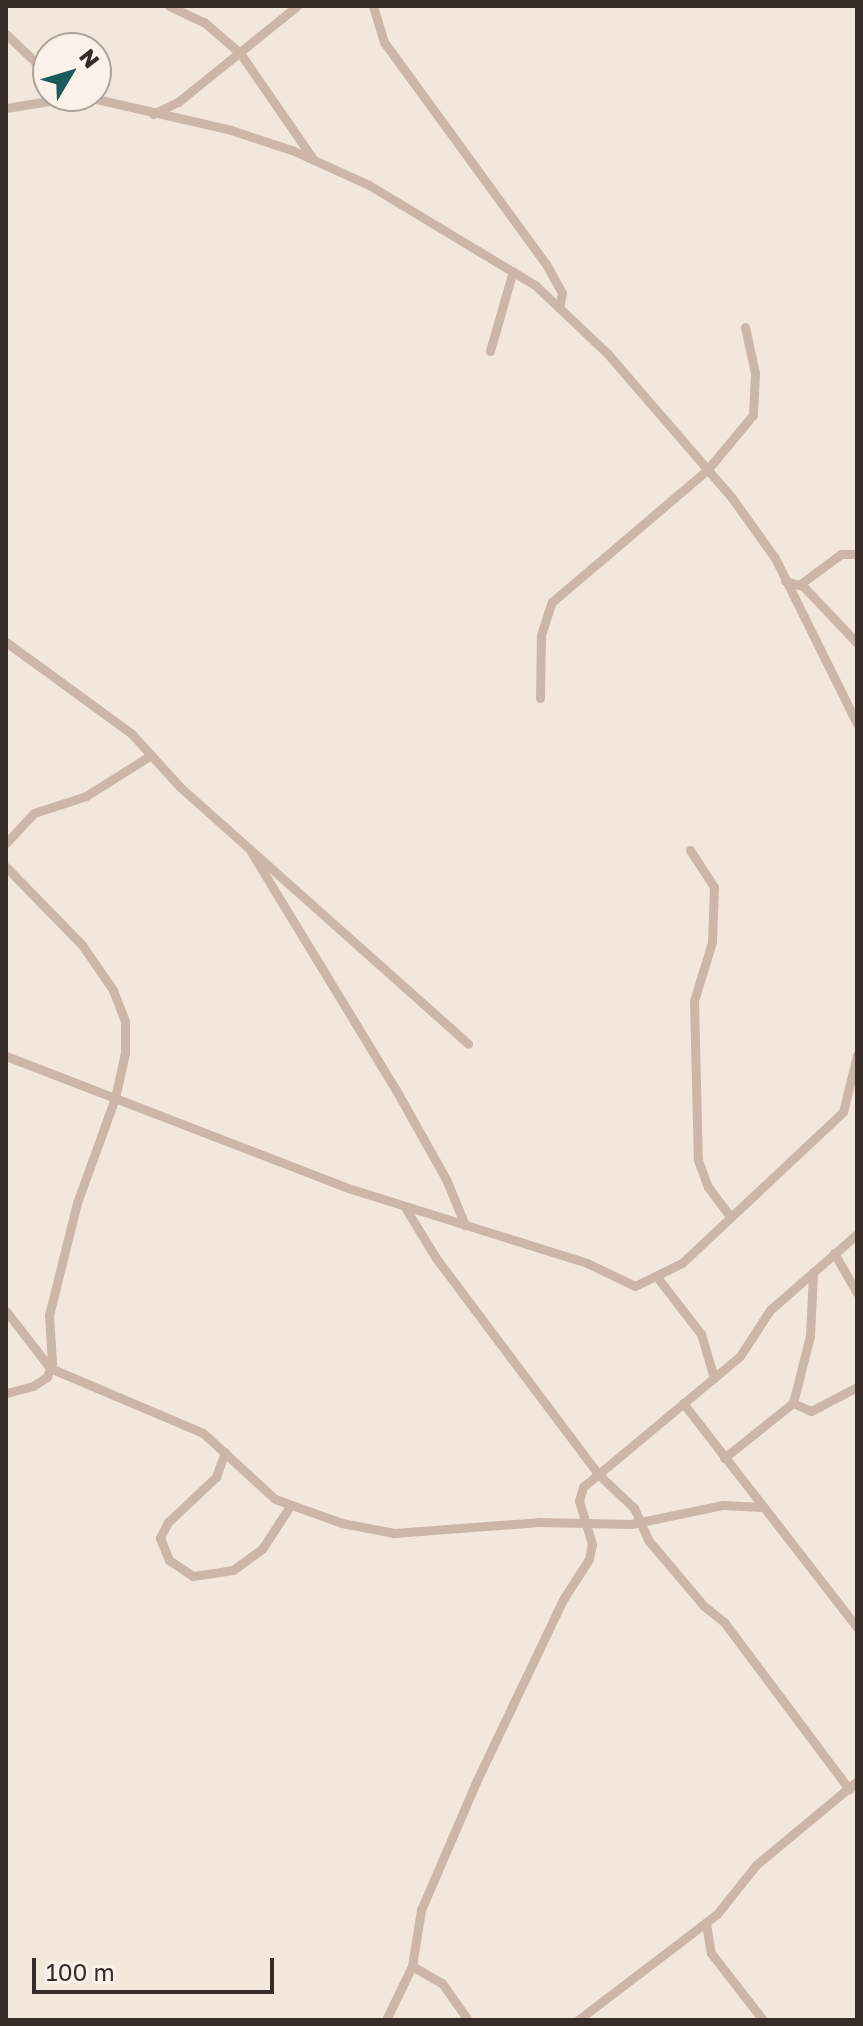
<!DOCTYPE html>
<html>
<head>
<meta charset="utf-8">
<style>
  body { margin:0 }
  #map { position:relative; width:863px; height:2026px; overflow:hidden; background:#f3e7db; font-family:"Golos Text",sans-serif }
  div>[style] { position:absolute }
  .lane>* { height:9px; margin:-4.5px; padding:0 4.5px; transform-origin:4.5px; border-radius:4.5px; background:#ccb6a7 }
  span { translate:-50% -50%; white-space:nowrap; text-align:center; line-height:1.15; -webkit-text-stroke:6px #fbf1e8; paint-order:stroke }
  .frame { position:absolute; inset:0; border:8px solid #382c28; pointer-events:none }
  .north { position:absolute; left:32px; top:32px; width:80px; height:80px; box-sizing:border-box; background:#fbf1e8; border:2px solid #ada29b; border-radius:50%; rotate:52deg; font-size:22px; font-weight:700; line-height:32px; text-align:center; color:#382c28 }
  .north::after { content:''; display:block; margin:auto; width:28px; height:36px; background:#1b5b5c; clip-path:polygon(50% 0,100% 100%,50% 72%,0 100%) }
  .scale { position:absolute; left:32px; top:1958px; width:242px; height:36px; box-sizing:border-box; border:4px solid #382c28; border-top:0; padding-left:10px; font-size:24px; line-height:28px; white-space:nowrap; color:#382c28; -webkit-text-stroke:6px #fbf1e8; paint-order:stroke }
</style>
</head>
<body>
<div id="map">
  <div class="lane">
    <i style="left:169px;top:6px;width:38px;rotate:25deg"></i>
    <i style="left:204px;top:22px;width:48px;rotate:40.7deg"></i>
    <i style="left:240px;top:53px;width:129px;rotate:55.4deg"></i>
    <i style="left:373px;top:6px;width:38px;rotate:73deg"></i>
    <i style="left:384px;top:42px;width:275px;rotate:53.9deg"></i>
    <i style="left:546px;top:264px;width:33px;rotate:61deg"></i>
    <i style="left:562px;top:293px;width:15px;rotate:101deg"></i>
    <i style="left:6px;top:34px;width:58px;rotate:43.6deg"></i>
    <i style="left:83px;top:96px;width:152px;rotate:12.9deg"></i>
    <i style="left:231px;top:130px;width:66px;rotate:18.4deg"></i>
    <i style="left:294px;top:151px;width:82px;rotate:24.4deg"></i>
    <i style="left:369px;top:185px;width:194px;rotate:31.1deg"></i>
    <i style="left:535px;top:285px;width:99px;rotate:43.4deg"></i>
    <i style="left:607px;top:353px;width:191px;rotate:49.2deg"></i>
    <i style="left:732px;top:498px;width:74px;rotate:54.4deg"></i>
    <i style="left:775px;top:558px;width:185px;rotate:63.7deg"></i>
    <i style="left:6px;top:108px;width:75px;rotate:-9.2deg"></i>
    <i style="left:153px;top:114px;width:28px;rotate:-26deg"></i>
    <i style="left:178px;top:102px;width:153px;rotate:-38.9deg"></i>
    <i style="left:490px;top:351px;width:83px;rotate:-74deg"></i>
    <i style="left:785px;top:581px;width:19px;rotate:16deg"></i>
    <i style="left:803px;top:586px;width:79px;rotate:46.5deg"></i>
    <i style="left:799px;top:585px;width:52px;rotate:-36.4deg"></i>
    <i style="left:841px;top:554px;width:16px"></i>
    <i style="left:6px;top:642px;width:155px;rotate:36.1deg"></i>
    <i style="left:131px;top:733px;width:73px;rotate:47.8deg"></i>
    <i style="left:180px;top:787px;width:386px;rotate:41.7deg"></i>
    <i style="left:540px;top:698px;width:63px;rotate:-89.1deg"></i>
    <i style="left:541px;top:635px;width:35px;rotate:-72deg"></i>
    <i style="left:552px;top:602px;width:205px;rotate:-40.4deg"></i>
    <i style="left:708px;top:469px;width:70px;rotate:-50.2deg"></i>
    <i style="left:753px;top:415px;width:42px;rotate:-87.3deg"></i>
    <i style="left:755px;top:373px;width:47px;rotate:-102.3deg"></i>
    <i style="left:6px;top:843px;width:41px;rotate:-47deg"></i>
    <i style="left:34px;top:813px;width:55px;rotate:-18.1deg"></i>
    <i style="left:86px;top:796px;width:77px;rotate:-32.2deg"></i>
    <i style="left:250px;top:850px;width:281px;rotate:58.7deg"></i>
    <i style="left:396px;top:1090px;width:102px;rotate:60.7deg"></i>
    <i style="left:446px;top:1179px;width:50px;rotate:67.6deg"></i>
    <i style="left:690px;top:850px;width:44px;rotate:57deg"></i>
    <i style="left:714px;top:887px;width:55px;rotate:92.1deg"></i>
    <i style="left:712px;top:942px;width:62px;rotate:107deg"></i>
    <i style="left:694px;top:1001px;width:159px;rotate:88.6deg"></i>
    <i style="left:698px;top:1160px;width:29px;rotate:70deg"></i>
    <i style="left:708px;top:1187px;width:36px;rotate:53deg"></i>
    <i style="left:6px;top:867px;width:109px;rotate:45.7deg"></i>
    <i style="left:82px;top:945px;width:55px;rotate:55.4deg"></i>
    <i style="left:113px;top:990px;width:34px;rotate:69deg"></i>
    <i style="left:125px;top:1022px;width:31px;rotate:90deg"></i>
    <i style="left:125px;top:1053px;width:46px;rotate:102.5deg"></i>
    <i style="left:115px;top:1098px;width:112px;rotate:109.9deg"></i>
    <i style="left:77px;top:1203px;width:115px;rotate:104deg"></i>
    <i style="left:49px;top:1315px;width:48px;rotate:86.4deg"></i>
    <i style="left:52px;top:1363px;width:15px;rotate:110deg"></i>
    <i style="left:47px;top:1377px;width:17px;rotate:147deg"></i>
    <i style="left:33px;top:1386px;width:28px;rotate:165deg"></i>
    <i style="left:6px;top:1056px;width:367px;rotate:21.1deg"></i>
    <i style="left:348px;top:1188px;width:250px;rotate:17.4deg"></i>
    <i style="left:587px;top:1263px;width:53px;rotate:25.6deg"></i>
    <i style="left:635px;top:1286px;width:52px;rotate:-26.1deg"></i>
    <i style="left:682px;top:1263px;width:221px;rotate:-43.2deg"></i>
    <i style="left:843px;top:1112px;width:59px;rotate:-76.2deg"></i>
    <i style="left:406px;top:1209px;width:57px;rotate:58.5deg"></i>
    <i style="left:436px;top:1258px;width:270px;rotate:53.1deg"></i>
    <i style="left:598px;top:1474px;width:50px;rotate:43.4deg"></i>
    <i style="left:634px;top:1508px;width:36px;rotate:66deg"></i>
    <i style="left:649px;top:1541px;width:85px;rotate:49.8deg"></i>
    <i style="left:704px;top:1606px;width:26px;rotate:39deg"></i>
    <i style="left:724px;top:1622px;width:209px;rotate:53.2deg"></i>
    <i style="left:834px;top:1253px;width:46px;rotate:60.1deg"></i>
    <i style="left:657px;top:1277px;width:72px;rotate:52.3deg"></i>
    <i style="left:701px;top:1334px;width:46px;rotate:73.5deg"></i>
    <i style="left:6px;top:1311px;width:72px;rotate:52.3deg"></i>
    <i style="left:50px;top:1368px;width:166px;rotate:23deg"></i>
    <i style="left:203px;top:1433px;width:98px;rotate:42.5deg"></i>
    <i style="left:275px;top:1499px;width:71px;rotate:19.7deg"></i>
    <i style="left:342px;top:1523px;width:53px;rotate:10.9deg"></i>
    <i style="left:394px;top:1533px;width:145px;rotate:-4.3deg"></i>
    <i style="left:539px;top:1522px;width:92px;rotate:1.2deg"></i>
    <i style="left:631px;top:1524px;width:94px;rotate:-11.7deg"></i>
    <i style="left:723px;top:1505px;width:38px;rotate:3deg"></i>
    <i style="left:683px;top:1403px;width:284px;rotate:52.2deg"></i>
    <i style="left:793px;top:1403px;width:20px;rotate:24deg"></i>
    <i style="left:811px;top:1411px;width:52px;rotate:-27.6deg"></i>
    <i style="left:225px;top:1452px;width:27px;rotate:110deg"></i>
    <i style="left:216px;top:1477px;width:66px;rotate:136.8deg"></i>
    <i style="left:168px;top:1522px;width:18px;rotate:117deg"></i>
    <i style="left:160px;top:1538px;width:24px;rotate:68deg"></i>
    <i style="left:169px;top:1560px;width:29px;rotate:34deg"></i>
    <i style="left:193px;top:1576px;width:40px;rotate:-8.5deg"></i>
    <i style="left:233px;top:1570px;width:36px;rotate:-36deg"></i>
    <i style="left:262px;top:1549px;width:51px;rotate:-56.9deg"></i>
    <i style="left:724px;top:1458px;width:88px;rotate:-38.6deg"></i>
    <i style="left:793px;top:1403px;width:69px;rotate:-75.8deg"></i>
    <i style="left:810px;top:1336px;width:64px;rotate:-87.3deg"></i>
    <i style="left:706px;top:1923px;width:30px;rotate:81deg"></i>
    <i style="left:711px;top:1953px;width:85px;rotate:52.2deg"></i>
    <i style="left:412px;top:1966px;width:34px;rotate:30deg"></i>
    <i style="left:442px;top:1983px;width:45px;rotate:54.9deg"></i>
    <i style="left:386px;top:2020px;width:60px;rotate:-64.3deg"></i>
    <i style="left:412px;top:1966px;width:57px;rotate:-80.9deg"></i>
    <i style="left:421px;top:1910px;width:142px;rotate:-66.7deg"></i>
    <i style="left:477px;top:1780px;width:202px;rotate:-64.5deg"></i>
    <i style="left:564px;top:1598px;width:46px;rotate:-57.3deg"></i>
    <i style="left:589px;top:1559px;width:15px;rotate:-79deg"></i>
    <i style="left:592px;top:1544px;width:45px;rotate:-106.8deg"></i>
    <i style="left:579px;top:1501px;width:15px;rotate:-74deg"></i>
    <i style="left:583px;top:1487px;width:204px;rotate:-39.8deg"></i>
    <i style="left:740px;top:1356px;width:55px;rotate:-56.9deg"></i>
    <i style="left:770px;top:1310px;width:116px;rotate:-41.1deg"></i>
    <i style="left:578px;top:2020px;width:175px;rotate:-37.3deg"></i>
    <i style="left:717px;top:1914px;width:63px;rotate:-51.5deg"></i>
    <i style="left:756px;top:1865px;width:131px;rotate:-39.7deg"></i>
  </div>
  <div class="frame"></div>
  <div class="north">N</div>
  <div class="scale">100 m</div>
</div>
</body>
</html>
